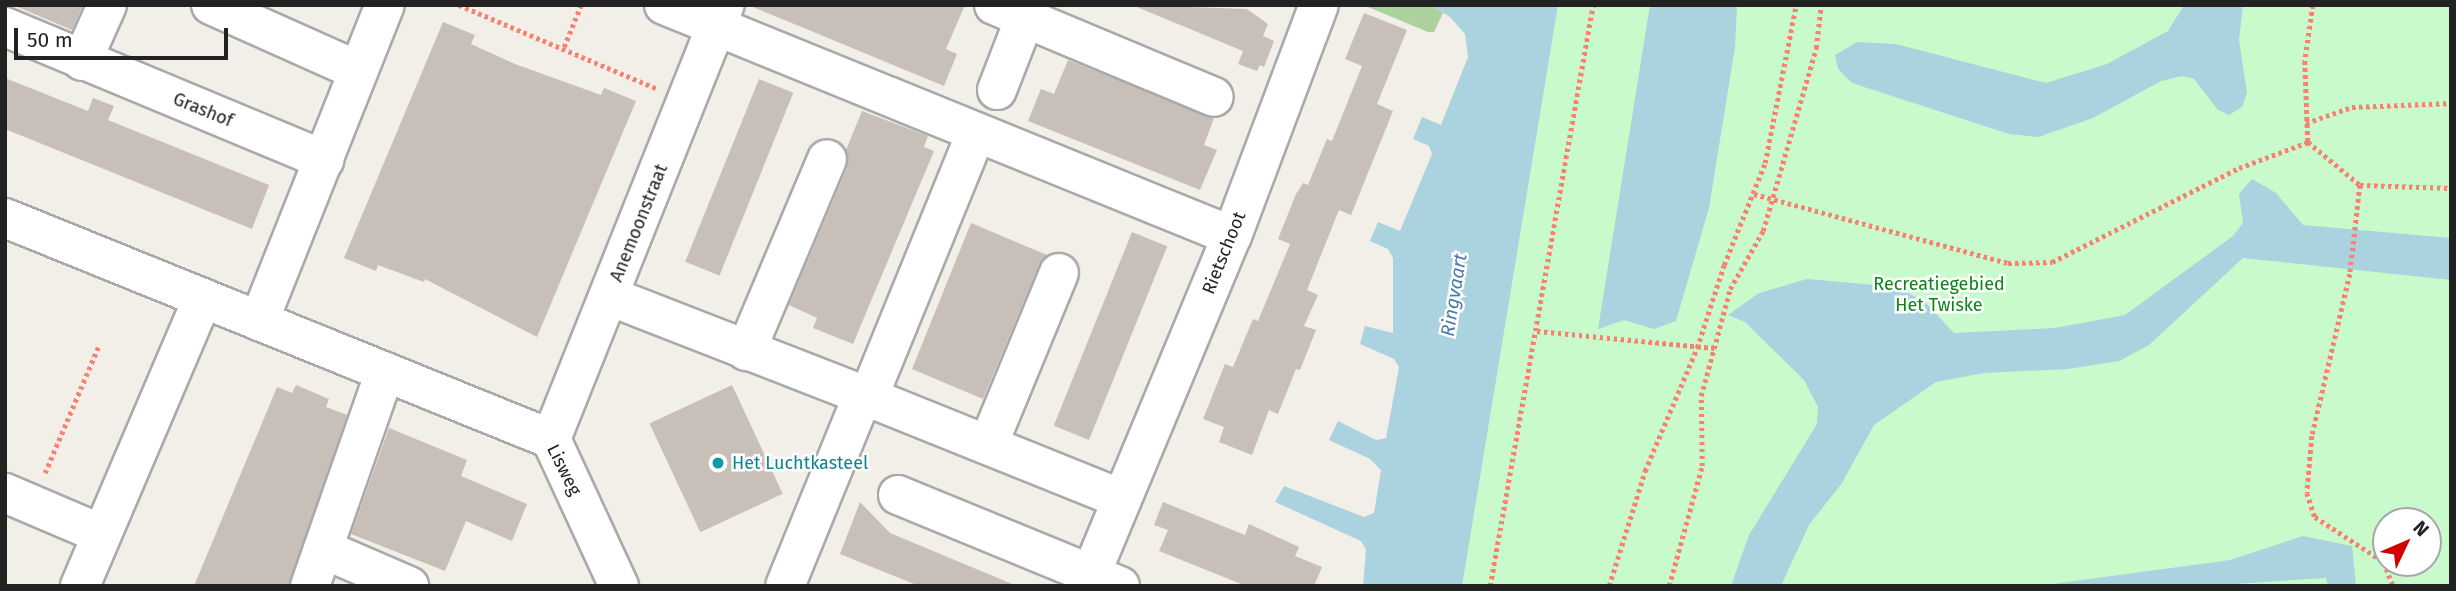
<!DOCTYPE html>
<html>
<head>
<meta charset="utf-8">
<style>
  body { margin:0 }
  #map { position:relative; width:2456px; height:591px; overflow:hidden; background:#f2efe9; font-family:"Fira Sans",sans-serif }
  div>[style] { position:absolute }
  .forest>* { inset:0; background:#add19e }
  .park>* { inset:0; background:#c8facc }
  .water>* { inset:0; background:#aad3df }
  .building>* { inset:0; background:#c7bfb8; transform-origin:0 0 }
  .path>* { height:4.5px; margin-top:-2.25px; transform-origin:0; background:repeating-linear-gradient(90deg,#fa8072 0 3.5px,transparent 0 7px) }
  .roads { filter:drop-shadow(2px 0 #a9a9a9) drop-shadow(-2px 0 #a9a9a9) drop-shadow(0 2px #a9a9a9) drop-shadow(0 -2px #a9a9a9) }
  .minor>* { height:38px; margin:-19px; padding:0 19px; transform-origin:19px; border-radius:19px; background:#fff }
  .dots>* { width:19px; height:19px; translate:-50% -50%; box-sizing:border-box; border:4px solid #fff; border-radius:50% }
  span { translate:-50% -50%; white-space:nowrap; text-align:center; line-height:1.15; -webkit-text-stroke:5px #fff; paint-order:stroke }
  .street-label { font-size:18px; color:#222 }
  .park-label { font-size:18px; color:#0c8416 }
  .culture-label { font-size:18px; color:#0d838f }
  .left { translate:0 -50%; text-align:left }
  .water-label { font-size:19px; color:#4a7aab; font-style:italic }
  .frame { position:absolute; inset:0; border:7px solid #222; pointer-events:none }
  .north { position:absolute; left:2372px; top:507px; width:70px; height:70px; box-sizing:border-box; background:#fff; border:2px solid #a7a7a7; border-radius:50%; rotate:46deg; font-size:19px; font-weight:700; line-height:28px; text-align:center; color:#222 }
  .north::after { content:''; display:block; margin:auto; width:24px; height:32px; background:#d40000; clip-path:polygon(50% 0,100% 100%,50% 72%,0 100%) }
  .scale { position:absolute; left:14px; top:28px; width:214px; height:32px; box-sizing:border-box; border:4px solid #222; border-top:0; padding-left:9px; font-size:21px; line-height:24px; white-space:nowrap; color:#222; -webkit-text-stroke:5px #fff; paint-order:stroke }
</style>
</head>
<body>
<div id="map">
  <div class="forest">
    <i style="clip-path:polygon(1363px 5px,1430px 5px,1443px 13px,1434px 32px,1428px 32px)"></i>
  </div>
  <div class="park">
    <i style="clip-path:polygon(evenodd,1538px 5px,2451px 5px,2451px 586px,1427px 586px,1538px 5px,2386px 521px,2428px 521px,2428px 563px,2386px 563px,2386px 521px)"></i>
  </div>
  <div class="water">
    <i style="clip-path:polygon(1430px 5px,1558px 5px,1462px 586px,1363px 586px,1366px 550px,1361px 541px,1275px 502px,1284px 486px,1364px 517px,1374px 513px,1381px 470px,1370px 459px,1329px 440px,1338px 421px,1376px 440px,1386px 438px,1399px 367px,1394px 359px,1360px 344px,1365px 326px,1393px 333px,1393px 258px,1388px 249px,1370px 241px,1378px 222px,1400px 231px,1432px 154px,1429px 146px,1413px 139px,1422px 117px,1441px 125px,1468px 57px,1465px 34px,1450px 17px)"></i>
    <i style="clip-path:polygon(1650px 5px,1737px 5px,1735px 47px,1709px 208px,1676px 321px,1654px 329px,1624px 320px,1598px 329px)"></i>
    <i style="clip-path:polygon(2184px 5px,2243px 5px,2239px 40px,2247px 93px,2242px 107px,2229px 115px,2218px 110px,2194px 79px,2182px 76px,2161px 81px,2093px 118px,2038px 137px,2009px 134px,1852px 83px,1838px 69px,1835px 55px,1857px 42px,1896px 44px,2046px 83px,2107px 64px,2168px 31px)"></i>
    <i style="clip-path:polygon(2252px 179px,2276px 193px,2303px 225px,2451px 238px,2451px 280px,2243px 258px,2149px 345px,2119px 361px,2068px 369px,1984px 373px,1936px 382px,1874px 425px,1842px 483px,1809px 525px,1781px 586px,1731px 586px,1749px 535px,1817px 424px,1818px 407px,1804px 380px,1745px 322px,1728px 315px,1759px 293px,1807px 279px,1897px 287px,1925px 302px,1954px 333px,2055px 328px,2125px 315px,2233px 236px,2243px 223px,2239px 194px)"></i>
    <i style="clip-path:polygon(2303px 536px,2352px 546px,2356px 586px,2328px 586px,2326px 578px,2203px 586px,2038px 586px,2230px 560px)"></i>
  </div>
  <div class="building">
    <i style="clip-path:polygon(13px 5px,83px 5px,72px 30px)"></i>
    <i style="clip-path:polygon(748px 5px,965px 5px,946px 49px,957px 54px,944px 86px)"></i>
    <i style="clip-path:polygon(1132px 5px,1247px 9px,1268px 24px,1263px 36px,1274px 41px,1264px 67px,1260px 65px,1257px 71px,1238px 64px,1243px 51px)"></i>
    <i style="clip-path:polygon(1364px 13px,1407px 30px,1377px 104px,1393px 111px,1351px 215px,1339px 210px,1307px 290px,1318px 295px,1304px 326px,1316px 330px,1300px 370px,1296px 369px,1278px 414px,1269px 410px,1252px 455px,1219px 442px,1224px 427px,1203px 419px,1225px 364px,1233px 367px,1253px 319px,1258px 321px,1290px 244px,1278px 239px,1296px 194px,1303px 183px,1308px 185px,1327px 139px,1332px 141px,1362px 66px,1345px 59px)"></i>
    <i style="clip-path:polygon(443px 22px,475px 35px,471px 44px,515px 64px,601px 95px,604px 88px,636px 101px,537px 337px,425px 279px,424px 282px,378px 265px,376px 271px,344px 258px)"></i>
    <i style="clip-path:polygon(1068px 60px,1214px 118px,1204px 145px,1217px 150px,1200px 190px,1028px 121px,1041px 89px,1054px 94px)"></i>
    <i style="clip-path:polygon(5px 78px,88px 111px,93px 98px,114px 106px,108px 120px,269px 185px,252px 229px,5px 129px)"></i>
    <i style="left:759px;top:79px;width:37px;height:197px;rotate:22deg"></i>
    <i style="clip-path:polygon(862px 111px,928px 136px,924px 147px,934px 151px,853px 344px,813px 328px,817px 318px,789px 305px,847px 168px,846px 150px)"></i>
    <i style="clip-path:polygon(971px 223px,1047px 255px,1039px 265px,983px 399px,912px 369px)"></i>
    <i style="left:1132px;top:232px;width:38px;height:209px;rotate:22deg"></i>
    <i style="clip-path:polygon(296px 385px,329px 399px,326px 407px,347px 415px,289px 586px,194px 586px,277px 387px,292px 393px)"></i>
    <i style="left:732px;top:385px;width:120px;height:91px;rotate:65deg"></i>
    <i style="clip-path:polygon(389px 428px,467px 460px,461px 476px,527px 504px,512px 541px,466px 521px,445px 571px,351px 534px)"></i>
    <i style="clip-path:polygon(860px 502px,890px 533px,1017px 586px,919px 586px,840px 554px)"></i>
    <i style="clip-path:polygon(1163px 502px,1245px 535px,1249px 524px,1299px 547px,1295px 556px,1322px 567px,1314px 586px,1246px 586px,1159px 551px,1168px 530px,1154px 525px)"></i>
  </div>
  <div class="path">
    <i style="left:459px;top:5px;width:216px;rotate:22.9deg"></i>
    <i style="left:2313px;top:5px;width:57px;rotate:98.1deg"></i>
    <i style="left:2305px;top:61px;width:81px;rotate:87.9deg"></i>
    <i style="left:2308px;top:142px;width:67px;rotate:39.6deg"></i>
    <i style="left:2360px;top:185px;width:91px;rotate:1.9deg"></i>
    <i style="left:564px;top:47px;width:45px;rotate:-68deg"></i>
    <i style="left:2306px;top:123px;width:49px;rotate:-19.2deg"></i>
    <i style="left:2352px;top:107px;width:99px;rotate:-2.3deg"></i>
    <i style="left:2360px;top:185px;width:90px;rotate:96.4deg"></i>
    <i style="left:2350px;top:274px;width:166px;rotate:103.2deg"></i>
    <i style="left:2312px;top:436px;width:57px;rotate:95deg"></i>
    <i style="left:2307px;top:493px;width:25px;rotate:72deg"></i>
    <i style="left:2315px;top:517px;width:82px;rotate:33.1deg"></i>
    <i style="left:2384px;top:562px;width:26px;rotate:69deg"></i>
    <i style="left:1754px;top:194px;width:263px;rotate:15.2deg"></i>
    <i style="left:2008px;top:263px;width:44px;rotate:-1.3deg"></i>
    <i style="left:2052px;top:262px;width:209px;rotate:-26.7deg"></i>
    <i style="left:2239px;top:168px;width:74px;rotate:-20.6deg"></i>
    <i style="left:1537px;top:331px;width:178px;rotate:5.5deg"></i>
    <i style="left:45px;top:473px;width:139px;rotate:-67.1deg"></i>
    <i style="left:1490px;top:586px;width:590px;rotate:-79.95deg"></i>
    <i style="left:1609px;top:586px;width:121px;rotate:-72.6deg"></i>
    <i style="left:1645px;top:471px;width:134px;rotate:-67.1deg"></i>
    <i style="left:1697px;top:348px;width:87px;rotate:-72deg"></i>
    <i style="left:1724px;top:265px;width:110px;rotate:-68.1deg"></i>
    <i style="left:1765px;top:163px;width:161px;rotate:-78.9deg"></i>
    <i style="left:1669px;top:586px;width:124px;rotate:-74.6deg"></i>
    <i style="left:1702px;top:466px;width:70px;rotate:-90.8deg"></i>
    <i style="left:1701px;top:396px;width:111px;rotate:-74.8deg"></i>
    <i style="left:1730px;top:289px;width:67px;rotate:-60.4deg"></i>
    <i style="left:1763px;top:231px;width:191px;rotate:-73.8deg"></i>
    <i style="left:1816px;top:48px;width:43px;rotate:-83.4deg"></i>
  </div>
  <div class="roads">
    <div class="minor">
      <i style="left:211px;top:5px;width:159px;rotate:24.1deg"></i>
      <i style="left:664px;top:5px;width:613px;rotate:22.13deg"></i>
      <i style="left:994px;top:5px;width:238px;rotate:22.7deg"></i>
      <i style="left:5px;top:27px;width:346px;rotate:22.6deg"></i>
      <i style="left:82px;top:61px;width:61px;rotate:-65.9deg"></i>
      <i style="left:997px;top:90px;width:91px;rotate:-68.8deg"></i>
      <i style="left:5px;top:218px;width:589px;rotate:22.04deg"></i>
      <i style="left:551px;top:439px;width:162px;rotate:65.2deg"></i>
      <i style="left:609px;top:296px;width:273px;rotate:21.3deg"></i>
      <i style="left:863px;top:395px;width:206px;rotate:112.2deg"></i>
      <i style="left:259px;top:321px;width:340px;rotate:-68.3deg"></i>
      <i style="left:746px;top:351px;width:208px;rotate:-67.1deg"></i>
      <i style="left:863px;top:395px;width:279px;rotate:21.9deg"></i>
      <i style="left:868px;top:398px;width:285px;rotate:-67.8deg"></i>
      <i style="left:551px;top:439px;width:468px;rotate:-68.2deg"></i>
      <i style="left:988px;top:445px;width:186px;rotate:-67.6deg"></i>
      <i style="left:5px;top:493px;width:104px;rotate:23.1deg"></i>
      <i style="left:898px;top:495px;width:209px;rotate:22.3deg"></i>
      <i style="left:323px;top:549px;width:94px;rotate:23.3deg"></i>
      <i style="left:80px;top:586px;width:313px;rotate:-66.9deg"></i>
      <i style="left:310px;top:586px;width:227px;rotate:-70.7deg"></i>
      <i style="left:1120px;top:586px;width:31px;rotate:-158deg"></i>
      <i style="left:1091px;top:574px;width:366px;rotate:-67.4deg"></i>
      <i style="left:1232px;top:236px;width:247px;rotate:-69.4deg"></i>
    </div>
  </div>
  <div class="dots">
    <i style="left:718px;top:463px;background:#0f9aa8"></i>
  </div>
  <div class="street-label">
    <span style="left:203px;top:110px;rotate:22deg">Grashof</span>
    <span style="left:639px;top:223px;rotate:-68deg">Anemoonstraat</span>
    <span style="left:1224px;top:253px;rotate:-68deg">Rietschoot</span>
    <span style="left:564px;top:470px;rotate:63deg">Lisweg</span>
  </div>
  <div class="park-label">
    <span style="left:1939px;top:295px">Recreatiegebied<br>Het Twiske</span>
  </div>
  <div class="culture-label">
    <span class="left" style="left:732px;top:463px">Het Luchtkasteel</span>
  </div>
  <div class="water-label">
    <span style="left:1454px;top:295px;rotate:-81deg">Ringvaart</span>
  </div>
  <div class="frame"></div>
  <div class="north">N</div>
  <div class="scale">50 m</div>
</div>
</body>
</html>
